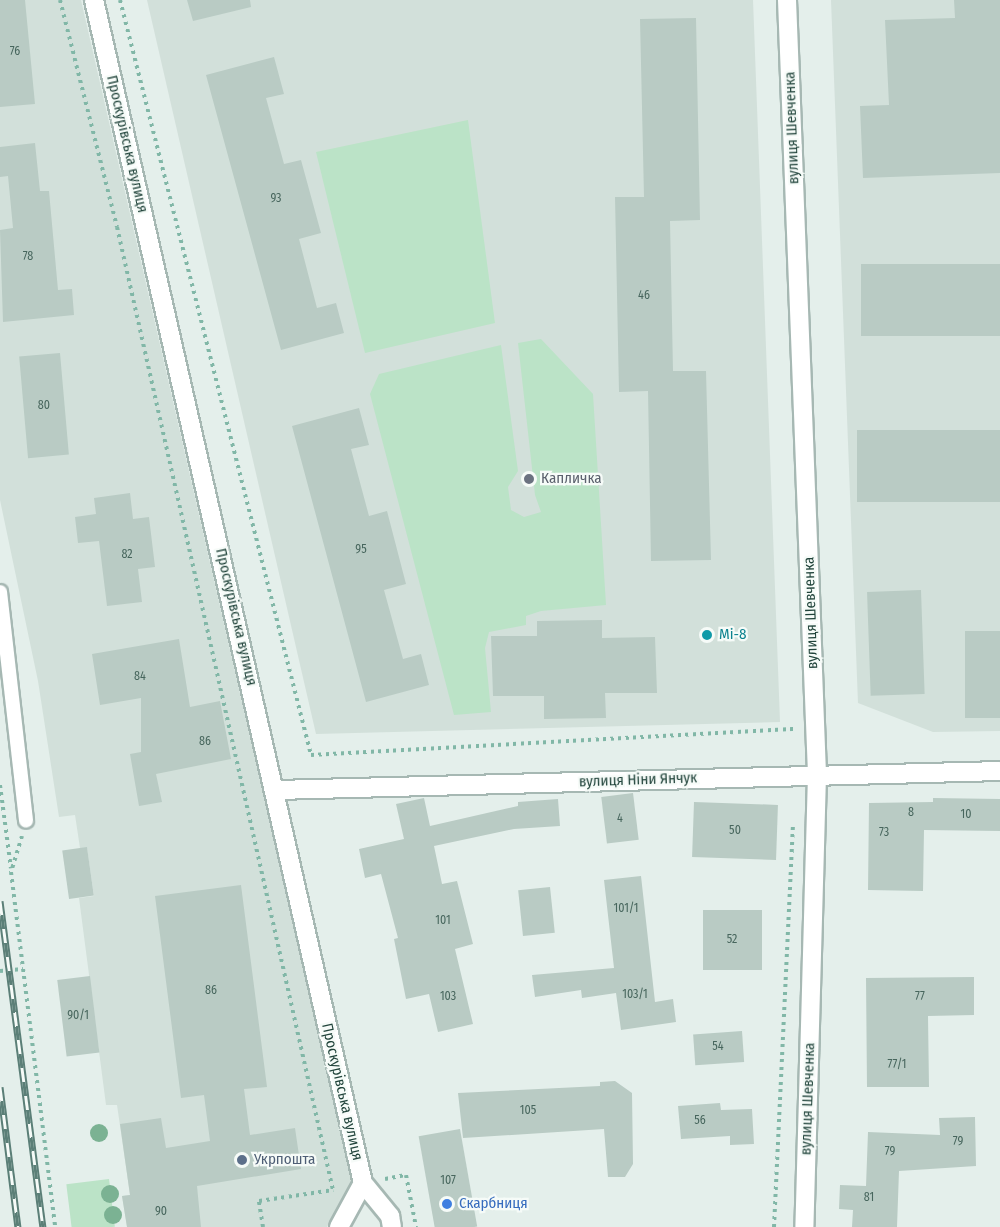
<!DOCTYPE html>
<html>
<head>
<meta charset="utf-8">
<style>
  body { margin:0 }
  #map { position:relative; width:1000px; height:1227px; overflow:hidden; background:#e4efeb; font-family:"Fira Sans Condensed",sans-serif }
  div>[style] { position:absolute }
  .built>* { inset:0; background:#d2e0da }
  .green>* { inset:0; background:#bbe3c7; transform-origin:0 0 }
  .building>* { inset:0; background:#b9cbc4; transform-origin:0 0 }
  .path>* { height:4px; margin-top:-2px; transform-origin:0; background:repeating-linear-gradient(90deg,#81b7a7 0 3px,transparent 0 7.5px) }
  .roads { filter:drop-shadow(2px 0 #a6b8b3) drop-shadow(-2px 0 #a6b8b3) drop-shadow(0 2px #a6b8b3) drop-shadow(0 -2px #a6b8b3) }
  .service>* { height:14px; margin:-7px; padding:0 7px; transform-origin:7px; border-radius:7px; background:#fff }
  .minor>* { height:18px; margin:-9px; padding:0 9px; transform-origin:9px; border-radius:9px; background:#fff }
  .tertiary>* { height:18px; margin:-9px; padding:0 9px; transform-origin:9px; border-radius:9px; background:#fff }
  .rail>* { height:7px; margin-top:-3.5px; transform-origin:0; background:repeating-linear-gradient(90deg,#f6fbf8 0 14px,#5b7f77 0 28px); box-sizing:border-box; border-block:2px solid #5b7f77 }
  .trees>* { width:18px; height:18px; margin:-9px; border-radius:50%; background:#7bb293 }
  .dots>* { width:16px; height:16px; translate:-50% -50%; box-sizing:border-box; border:3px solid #f6fbf8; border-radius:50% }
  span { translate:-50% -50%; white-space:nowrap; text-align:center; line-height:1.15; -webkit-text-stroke:4.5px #f6fbf8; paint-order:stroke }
  .number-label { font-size:12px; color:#47665d }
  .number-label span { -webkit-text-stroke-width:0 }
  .street-label { font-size:15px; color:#21443b }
  .worship-label { font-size:15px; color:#5b616d }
  .left { translate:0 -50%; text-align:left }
  .culture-label { font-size:15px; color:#0d838f }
  .service-label { font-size:15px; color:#4e5e75 }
  .shop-label { font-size:15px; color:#366cbe }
</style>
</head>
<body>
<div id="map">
  <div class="built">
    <i style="clip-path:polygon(0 0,81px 0,352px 1182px,327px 1227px,127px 1227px,122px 1196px,130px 1195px,117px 1105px,106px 1105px,79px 898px,94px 896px,87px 848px,80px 848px,75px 815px,59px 817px,38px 681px,0 500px)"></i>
    <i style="clip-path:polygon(147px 0,753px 0,780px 722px,316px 734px)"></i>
    <i style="clip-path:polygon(831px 0,1000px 0,1000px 731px,933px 732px,858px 703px)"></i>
  </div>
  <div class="green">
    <i style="clip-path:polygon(468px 120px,495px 323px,365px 353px,316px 152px)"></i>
    <i style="clip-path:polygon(541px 339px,593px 394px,606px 605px,541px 611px,526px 616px,526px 625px,489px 632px,485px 648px,491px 712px,454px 715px,370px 394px,379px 374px,501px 345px,518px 471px,508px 487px,511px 510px,524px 517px,541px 512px,535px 495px,518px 343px)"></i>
    <i style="left:109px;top:1179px;width:48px;height:43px;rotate:83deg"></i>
  </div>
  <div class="building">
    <i style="clip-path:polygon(0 0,25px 0,35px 104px,0 107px)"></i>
    <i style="clip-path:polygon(187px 0,250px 0,251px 7px,193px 21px)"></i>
    <i style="clip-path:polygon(954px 0,1000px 0,1000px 173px,863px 178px,860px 106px,889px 105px,885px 20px,955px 18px)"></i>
    <i style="clip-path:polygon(696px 18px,700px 220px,670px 221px,673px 371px,706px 371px,711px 560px,651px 561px,648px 391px,619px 392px,615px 197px,644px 197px,640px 19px)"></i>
    <i style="clip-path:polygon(274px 57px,284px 94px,266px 98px,284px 164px,301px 160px,321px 233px,299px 239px,317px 308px,336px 303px,344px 333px,281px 350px,206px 75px)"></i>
    <i style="clip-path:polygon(35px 143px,40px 191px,49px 191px,58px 290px,72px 289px,74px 315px,3px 322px,0 230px,13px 228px,8px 176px,0 177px,0 147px)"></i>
    <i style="left:1000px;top:264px;width:72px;height:139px;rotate:90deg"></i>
    <i style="left:60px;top:353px;width:102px;height:41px;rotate:85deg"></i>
    <i style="clip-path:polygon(359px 408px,369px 445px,351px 449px,369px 516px,387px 511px,406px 584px,384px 590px,403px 659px,421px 654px,429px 685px,366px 702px,292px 426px)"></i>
    <i style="left:1000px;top:430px;width:72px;height:143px;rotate:90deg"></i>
    <i style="clip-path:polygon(130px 493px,133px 519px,149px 517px,155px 567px,138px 569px,142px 602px,107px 606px,99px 541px,78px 543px,75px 517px,96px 514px,94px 498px)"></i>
    <i style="left:921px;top:590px;width:104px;height:54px;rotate:88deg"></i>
    <i style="clip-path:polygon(602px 620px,602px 638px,655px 637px,657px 693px,605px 693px,606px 718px,544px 719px,544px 696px,493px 696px,491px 636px,537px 636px,537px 621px)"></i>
    <i style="left:1000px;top:631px;width:87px;height:35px;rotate:90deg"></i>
    <i style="clip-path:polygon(179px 639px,190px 707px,220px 701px,231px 759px,156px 774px,162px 802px,139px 806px,130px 754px,141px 752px,141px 698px,100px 705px,92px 654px)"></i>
    <i style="left:633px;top:793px;width:47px;height:32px;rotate:83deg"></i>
    <i style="clip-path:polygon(424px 798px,430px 826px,518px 806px,518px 802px,558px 799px,560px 826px,514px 829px,434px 846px,442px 884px,457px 881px,473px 944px,455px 949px,473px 1024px,438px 1032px,429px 994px,406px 999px,394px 939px,398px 938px,381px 874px,365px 878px,359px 849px,404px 839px,396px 804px)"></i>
    <i style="clip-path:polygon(933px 798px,1000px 799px,1000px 831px,924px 830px,923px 891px,868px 890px,869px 803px,933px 802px)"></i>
    <i style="left:694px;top:802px;width:84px;height:55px;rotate:2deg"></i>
    <i style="left:87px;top:847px;width:49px;height:25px;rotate:82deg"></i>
    <i style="clip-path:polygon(641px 876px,655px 1002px,673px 999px,676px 1022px,621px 1030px,616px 993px,582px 998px,581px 990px,535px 997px,532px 975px,614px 968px,604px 880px)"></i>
    <i style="clip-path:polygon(241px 885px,267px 1087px,244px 1089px,250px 1135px,295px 1128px,301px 1169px,197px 1186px,201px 1227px,127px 1227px,122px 1196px,130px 1195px,120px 1124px,161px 1118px,166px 1148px,210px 1141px,204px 1095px,181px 1098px,155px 896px)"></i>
    <i style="left:550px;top:887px;width:46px;height:32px;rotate:84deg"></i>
    <i style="left:703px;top:910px;width:59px;height:60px"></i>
    <i style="left:90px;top:976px;width:77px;height:33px;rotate:83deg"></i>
    <i style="clip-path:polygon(974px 977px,974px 1015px,928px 1016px,929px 1087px,867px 1087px,866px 978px)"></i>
    <i style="left:742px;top:1031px;width:31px;height:49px;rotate:86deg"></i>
    <i style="clip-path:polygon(615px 1081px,632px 1093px,633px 1164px,625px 1177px,608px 1177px,604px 1129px,463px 1138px,458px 1093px,600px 1086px,600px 1082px)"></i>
    <i style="clip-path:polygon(720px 1103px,721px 1110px,752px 1109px,754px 1144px,730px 1145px,730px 1136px,681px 1139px,678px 1106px)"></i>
    <i style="clip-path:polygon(975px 1117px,976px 1166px,899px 1171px,897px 1227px,852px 1227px,853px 1210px,839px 1209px,840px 1185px,866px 1186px,868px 1132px,940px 1135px,939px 1118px)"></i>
    <i style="left:460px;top:1129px;width:99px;height:42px;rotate:80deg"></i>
  </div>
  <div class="path">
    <i style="left:60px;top:0;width:234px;rotate:75.9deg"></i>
    <i style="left:117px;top:227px;width:987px;rotate:77.36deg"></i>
    <i style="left:120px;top:0;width:779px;rotate:75.8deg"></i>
    <i style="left:311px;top:755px;width:487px;rotate:-3.1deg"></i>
    <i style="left:0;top:785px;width:84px;rotate:82.5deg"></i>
    <i style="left:22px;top:836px;width:38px;rotate:107deg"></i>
    <i style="left:11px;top:872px;width:358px;rotate:82.9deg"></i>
    <i style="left:0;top:971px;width:23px;rotate:-5deg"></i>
    <i style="left:385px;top:1179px;width:21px;rotate:-11deg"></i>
    <i style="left:406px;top:1175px;width:53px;rotate:79.1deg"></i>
    <i style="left:263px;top:1227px;width:26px;rotate:-99deg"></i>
    <i style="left:259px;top:1201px;width:75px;rotate:-8.5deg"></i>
    <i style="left:774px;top:1227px;width:404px;rotate:-87.3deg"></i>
  </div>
  <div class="roads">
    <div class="service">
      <i style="left:0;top:592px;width:230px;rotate:83.5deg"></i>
    </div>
    <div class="minor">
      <i style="left:94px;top:0;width:1213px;rotate:77.19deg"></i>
      <i style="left:363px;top:1183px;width:43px;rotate:50.7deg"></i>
      <i style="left:390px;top:1216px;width:11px;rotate:80deg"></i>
      <i style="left:276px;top:790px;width:724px;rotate:-1.5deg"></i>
      <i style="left:339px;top:1227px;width:50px;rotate:-61.4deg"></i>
    </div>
    <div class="tertiary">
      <i style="left:787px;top:0;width:776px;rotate:87.78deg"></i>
      <i style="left:817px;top:775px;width:452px;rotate:91.6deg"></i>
    </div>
  </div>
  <div class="rail">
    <i style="left:0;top:901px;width:329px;rotate:82.5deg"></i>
    <i style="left:0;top:1087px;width:141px;rotate:82.7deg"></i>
  </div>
  <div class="trees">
    <i style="left:99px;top:1133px"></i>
    <i style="left:110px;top:1194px"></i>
    <i style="left:113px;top:1215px"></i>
  </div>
  <div class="dots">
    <i style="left:529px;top:479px;background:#6b7280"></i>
    <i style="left:707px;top:635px;background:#0f9aa8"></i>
    <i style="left:242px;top:1160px;background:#5c6f8a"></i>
    <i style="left:447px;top:1204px;background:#3f7fe0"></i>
  </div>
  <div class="number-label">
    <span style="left:15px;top:52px">76</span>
    <span style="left:276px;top:199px">93</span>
    <span style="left:28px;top:257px">78</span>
    <span style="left:644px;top:296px">46</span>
    <span style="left:44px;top:406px">80</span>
    <span style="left:361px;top:550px">95</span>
    <span style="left:127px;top:555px">82</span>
    <span style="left:140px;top:677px">84</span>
    <span style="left:205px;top:742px">86</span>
    <span style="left:911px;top:813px">8</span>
    <span style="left:966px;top:815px">10</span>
    <span style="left:620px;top:819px">4</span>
    <span style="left:735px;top:831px">50</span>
    <span style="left:884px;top:833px">73</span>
    <span style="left:626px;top:909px">101/1</span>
    <span style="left:443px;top:921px">101</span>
    <span style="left:732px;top:940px">52</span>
    <span style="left:211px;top:991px">86</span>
    <span style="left:635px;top:995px">103/1</span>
    <span style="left:448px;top:997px">103</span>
    <span style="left:920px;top:997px">77</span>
    <span style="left:78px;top:1016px">90/1</span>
    <span style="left:718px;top:1047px">54</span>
    <span style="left:897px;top:1065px">77/1</span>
    <span style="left:528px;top:1111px">105</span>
    <span style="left:700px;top:1121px">56</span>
    <span style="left:958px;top:1142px">79</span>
    <span style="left:890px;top:1152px">79</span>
    <span style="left:448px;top:1181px">107</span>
    <span style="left:869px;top:1198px">81</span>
    <span style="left:161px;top:1212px">90</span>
  </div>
  <div class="street-label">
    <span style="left:792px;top:128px;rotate:-92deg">вулиця Шевченка</span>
    <span style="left:127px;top:144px;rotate:77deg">Проскурівська вулиця</span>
    <span style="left:811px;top:613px;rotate:-92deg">вулиця Шевченка</span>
    <span style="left:236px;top:617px;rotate:77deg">Проскурівська вулиця</span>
    <span style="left:638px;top:780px;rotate:-2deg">вулиця Ніни Янчук</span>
    <span style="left:342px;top:1092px;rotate:77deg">Проскурівська вулиця</span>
    <span style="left:808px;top:1099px;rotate:-88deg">вулиця Шевченка</span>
  </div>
  <div class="worship-label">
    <span class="left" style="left:541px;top:479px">Капличка</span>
  </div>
  <div class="culture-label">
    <span class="left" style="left:719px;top:635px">Mi-8</span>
  </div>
  <div class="service-label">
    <span class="left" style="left:254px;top:1160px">Укрпошта</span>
  </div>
  <div class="shop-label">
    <span class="left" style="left:459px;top:1204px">Скарбниця</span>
  </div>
</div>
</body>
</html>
